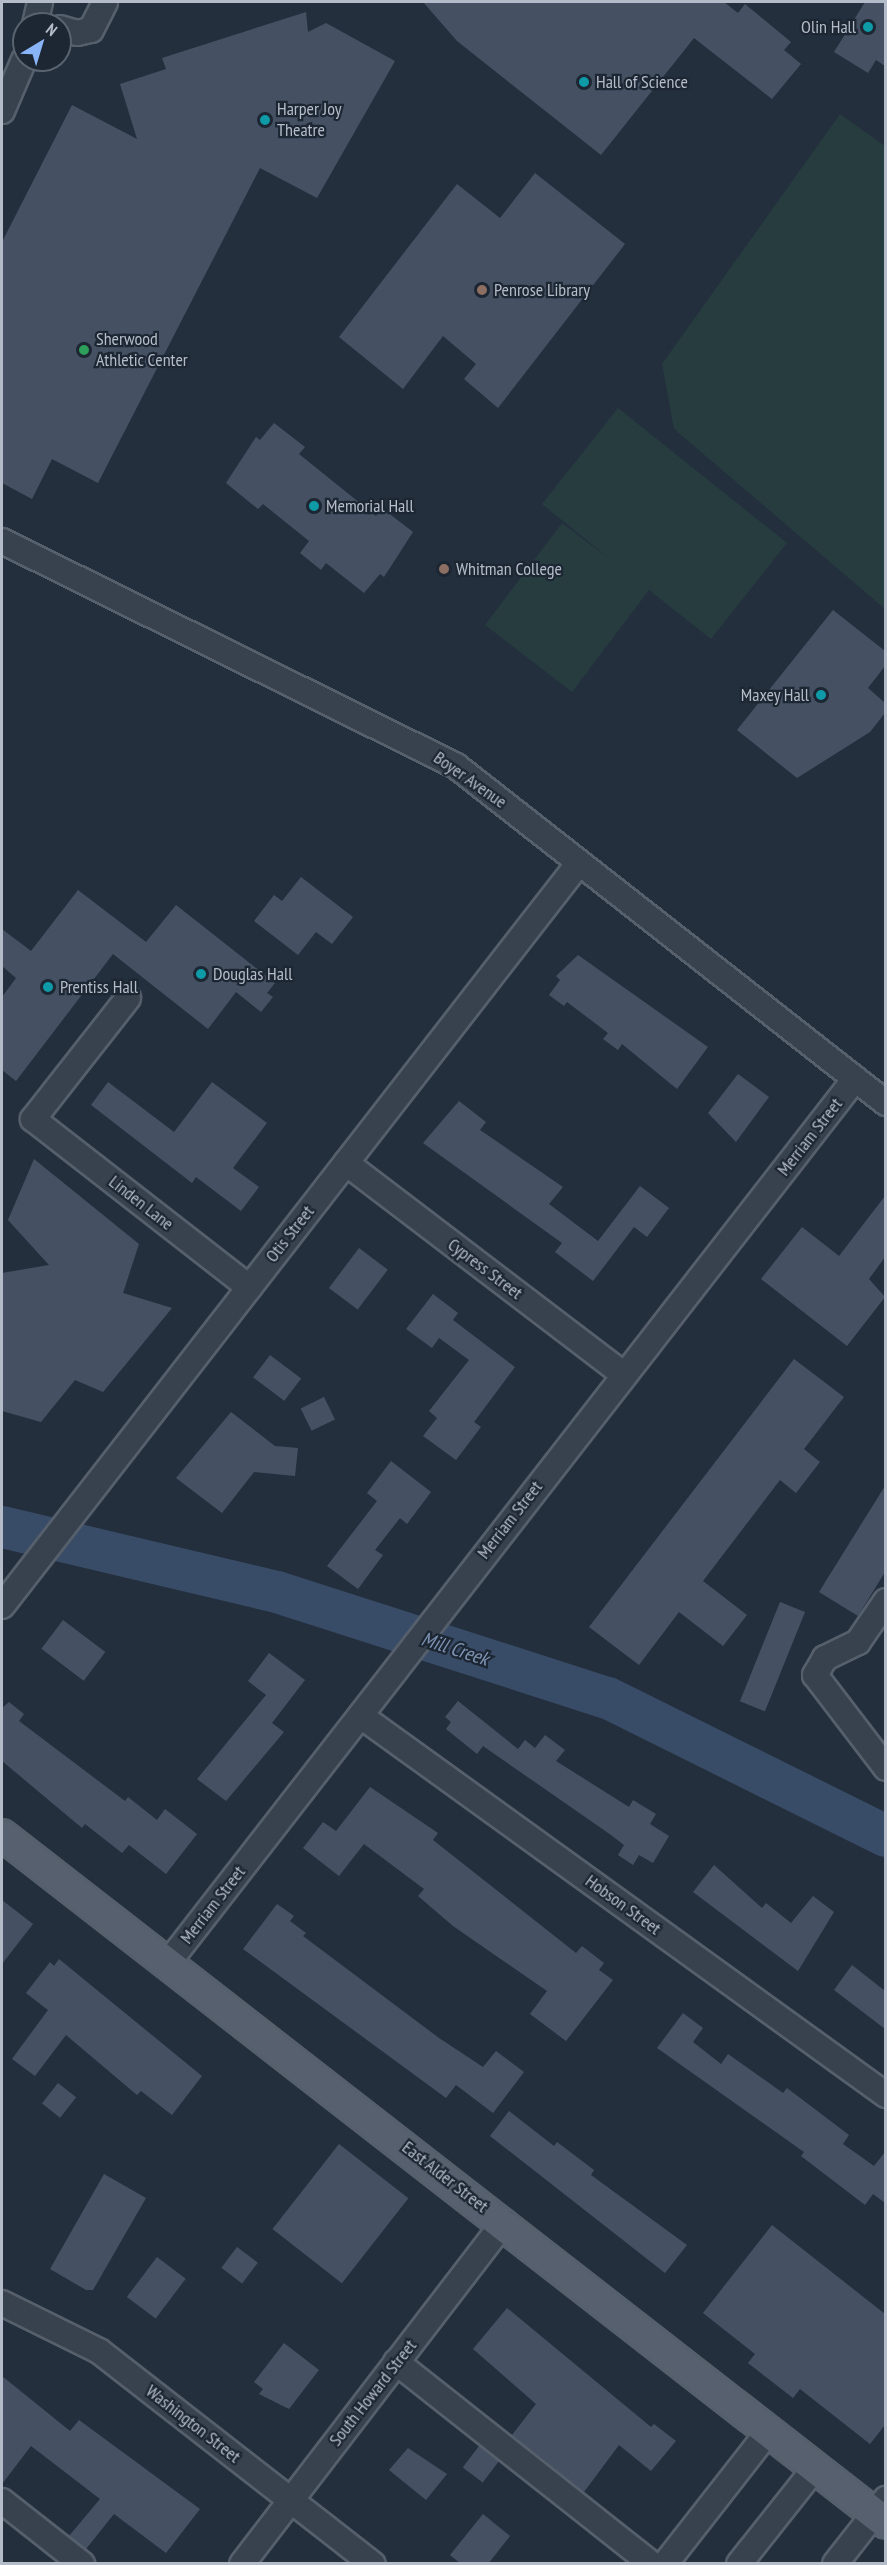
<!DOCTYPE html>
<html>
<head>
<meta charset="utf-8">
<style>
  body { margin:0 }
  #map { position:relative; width:887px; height:2565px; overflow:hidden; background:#242f3e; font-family:"PT Sans Narrow",sans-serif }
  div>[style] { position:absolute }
  .green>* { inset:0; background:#263c3f }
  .river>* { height:42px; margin:-21px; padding:0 21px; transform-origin:21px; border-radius:21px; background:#394c67 }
  .building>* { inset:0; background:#455162; transform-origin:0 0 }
  .roads { filter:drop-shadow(2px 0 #565f6c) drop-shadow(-2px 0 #565f6c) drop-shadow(0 2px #565f6c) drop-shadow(0 -2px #565f6c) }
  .minor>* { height:24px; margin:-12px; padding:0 12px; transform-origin:12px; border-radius:12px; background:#38414e }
  .major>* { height:30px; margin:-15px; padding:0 15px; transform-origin:15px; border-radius:15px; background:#56606e }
  .dots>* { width:16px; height:16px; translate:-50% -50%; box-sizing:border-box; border:3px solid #1d2633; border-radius:50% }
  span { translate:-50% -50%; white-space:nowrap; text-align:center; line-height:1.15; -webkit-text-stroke:4.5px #1d2633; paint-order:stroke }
  .poi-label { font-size:18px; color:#b4bcc9 }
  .right { translate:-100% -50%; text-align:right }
  .left { translate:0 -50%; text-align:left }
  .street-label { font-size:18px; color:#b4bcc9 }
  .water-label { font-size:20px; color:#7c92b1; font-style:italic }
  .frame { position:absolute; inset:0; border:3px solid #b4bcc9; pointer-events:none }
  .north { position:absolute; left:12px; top:12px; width:60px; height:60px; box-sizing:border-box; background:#1d2633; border:2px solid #59626f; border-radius:50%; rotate:38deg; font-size:16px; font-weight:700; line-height:24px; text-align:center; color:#b4bcc9 }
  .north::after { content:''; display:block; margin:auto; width:21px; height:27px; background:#8ab4f8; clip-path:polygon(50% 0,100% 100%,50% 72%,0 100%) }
</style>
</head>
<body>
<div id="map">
  <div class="green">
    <i style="clip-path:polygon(840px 114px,885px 146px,885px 609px,674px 429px,662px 364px)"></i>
    <i style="clip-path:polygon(618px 408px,787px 543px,711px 639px,649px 590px,572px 692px,485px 625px,562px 523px,611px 560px,542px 504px)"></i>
  </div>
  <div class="river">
    <i style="left:2px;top:1527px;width:283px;rotate:13.3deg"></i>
    <i style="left:277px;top:1592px;width:348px;rotate:17.8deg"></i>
    <i style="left:608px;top:1698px;width:310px;rotate:26.4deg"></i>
  </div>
  <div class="building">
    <i style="clip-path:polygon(423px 2px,724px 2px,738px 13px,745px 4px,791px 42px,784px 50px,801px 64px,772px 99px,694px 38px,601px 155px,457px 41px)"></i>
    <i style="clip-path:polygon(865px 2px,885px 2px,885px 66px,876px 60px,868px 73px,834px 52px)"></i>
    <i style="clip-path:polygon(306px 12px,308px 32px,326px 23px,395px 61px,317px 198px,260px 168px,98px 483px,52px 459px,32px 499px,2px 483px,2px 242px,72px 105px,137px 139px,120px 84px,166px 69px,162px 58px)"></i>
    <i style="clip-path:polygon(535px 173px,625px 244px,498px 408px,464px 379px,476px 364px,443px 336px,403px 389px,339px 337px,457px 184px,500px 218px)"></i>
    <i style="clip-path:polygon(274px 423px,305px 447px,299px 454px,376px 516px,382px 508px,413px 532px,384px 577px,380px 574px,364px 593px,326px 563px,321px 570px,300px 553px,309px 541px,263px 504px,258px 509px,226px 483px,256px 437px,260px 440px)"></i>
    <i style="clip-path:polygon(833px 610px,885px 651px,885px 666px,868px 688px,885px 703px,885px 713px,870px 732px,797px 778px,737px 730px)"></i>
    <i style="clip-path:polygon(301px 877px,353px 917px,332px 944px,316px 932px,298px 955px,254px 921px,274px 895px,282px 901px)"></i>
    <i style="clip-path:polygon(78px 890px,146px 942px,176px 905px,275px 983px,267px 993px,273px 997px,261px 1012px,236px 992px,208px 1029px,113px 954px,16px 1081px,2px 1070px,2px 997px,16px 978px,2px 966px,2px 929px,31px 951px)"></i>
    <i style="clip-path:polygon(578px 955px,708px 1047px,677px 1089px,622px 1044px,618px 1050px,603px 1039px,608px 1033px,567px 1002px,564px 1006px,549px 995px,560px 980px,556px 976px)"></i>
    <i style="clip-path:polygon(738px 1074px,769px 1097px,736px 1142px,708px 1113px)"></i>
    <i style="clip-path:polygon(108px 1082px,174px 1132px,212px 1082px,267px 1123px,233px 1168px,259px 1187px,241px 1211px,196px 1177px,192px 1183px,91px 1105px)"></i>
    <i style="clip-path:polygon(459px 1101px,486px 1122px,480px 1130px,563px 1187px,549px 1204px,598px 1241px,640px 1186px,669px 1208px,647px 1237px,634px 1227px,593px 1281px,555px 1252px,562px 1243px,423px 1143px)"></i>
    <i style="clip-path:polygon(34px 1159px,139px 1244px,123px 1293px,172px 1308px,103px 1392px,75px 1380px,41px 1422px,2px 1411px,2px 1273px,49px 1265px,8px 1220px)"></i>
    <i style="clip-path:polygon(885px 1196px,885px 1257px,869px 1279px,885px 1297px,847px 1346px,761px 1279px,802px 1227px,839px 1256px)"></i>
    <i style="left:359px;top:1248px;width:36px;height:50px;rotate:37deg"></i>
    <i style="clip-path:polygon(433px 1294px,458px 1313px,453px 1320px,515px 1367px,474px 1422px,481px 1427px,456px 1460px,423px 1436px,437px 1418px,429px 1411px,469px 1360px,439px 1338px,432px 1348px,406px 1329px)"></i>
    <i style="left:270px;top:1355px;width:39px;height:28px;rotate:37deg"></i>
    <i style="clip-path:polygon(794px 1359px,844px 1397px,804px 1449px,820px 1462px,796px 1493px,780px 1480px,703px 1581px,747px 1615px,723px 1646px,679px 1612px,639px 1665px,589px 1627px)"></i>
    <i style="left:324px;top:1397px;width:25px;height:26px;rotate:64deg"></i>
    <i style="clip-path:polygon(231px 1412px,275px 1446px,298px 1448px,295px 1476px,254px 1472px,222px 1513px,176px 1478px)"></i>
    <i style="clip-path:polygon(391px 1461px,431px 1492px,407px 1524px,400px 1518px,375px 1550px,383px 1555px,358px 1589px,327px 1566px,377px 1501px,367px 1493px)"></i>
    <i style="clip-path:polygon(885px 1486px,885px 1572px,858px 1616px,819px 1592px)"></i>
    <i style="left:780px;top:1602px;width:27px;height:107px;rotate:22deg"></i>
    <i style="left:63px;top:1620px;width:53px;height:36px;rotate:37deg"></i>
    <i style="clip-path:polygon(269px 1653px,305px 1680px,272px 1723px,284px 1732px,226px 1801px,197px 1779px,266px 1695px,248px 1681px)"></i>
    <i style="clip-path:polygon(458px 1701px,518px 1749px,525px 1740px,535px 1748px,545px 1735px,565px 1750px,556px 1761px,629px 1807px,633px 1800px,656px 1814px,650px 1824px,669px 1836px,653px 1863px,639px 1855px,633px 1865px,618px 1855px,624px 1845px,611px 1835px,483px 1746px,477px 1754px,446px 1729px,451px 1722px,445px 1717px)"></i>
    <i style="clip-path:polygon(9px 1702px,24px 1714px,19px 1721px,125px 1801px,128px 1797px,157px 1820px,165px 1809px,197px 1834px,166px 1874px,129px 1845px,122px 1853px,85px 1824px,82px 1828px,2px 1761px,2px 1708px)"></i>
    <i style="clip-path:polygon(370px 1787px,438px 1833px,433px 1840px,576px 1953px,582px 1946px,604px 1963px,599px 1970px,613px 1980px,566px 2041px,530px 2014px,547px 1991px,453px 1926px,418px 1896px,424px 1889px,364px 1844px,339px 1876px,303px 1848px,323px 1822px,336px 1831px)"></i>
    <i style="clip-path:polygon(714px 1865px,762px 1908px,766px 1903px,791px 1923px,813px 1896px,834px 1912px,798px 1971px,693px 1892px)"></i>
    <i style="clip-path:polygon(2px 1900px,33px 1924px,2px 1964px)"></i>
    <i style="clip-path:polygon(277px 1904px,294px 1916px,290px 1921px,306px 1933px,303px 1936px,439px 2038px,483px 2067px,496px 2051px,524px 2072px,493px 2113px,456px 2085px,446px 2098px,243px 1949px)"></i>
    <i style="clip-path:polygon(59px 1959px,202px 2076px,172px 2115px,141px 2091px,137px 2095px,66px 2035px,35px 2076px,12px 2059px,48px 2010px,26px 1993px,50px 1962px,54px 1966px)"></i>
    <i style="clip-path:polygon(852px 1965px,885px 1991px,885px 2029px,834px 1990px)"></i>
    <i style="clip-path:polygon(683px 2013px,703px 2028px,693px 2042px,721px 2064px,728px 2054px,783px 2093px,787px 2088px,849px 2135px,843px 2144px,874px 2166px,885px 2152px,885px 2203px,873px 2194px,865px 2205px,801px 2156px,804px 2152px,657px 2048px)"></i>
    <i style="left:58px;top:2083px;width:23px;height:26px;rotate:38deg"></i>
    <i style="clip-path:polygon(509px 2111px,554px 2146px,557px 2142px,594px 2170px,591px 2175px,687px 2245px,665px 2273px,490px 2136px)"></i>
    <i style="left:339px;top:2144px;width:88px;height:108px;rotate:38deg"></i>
    <i style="clip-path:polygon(104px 2174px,146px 2198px,93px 2290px,86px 2290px,50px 2269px)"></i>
    <i style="clip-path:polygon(772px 2225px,885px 2314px,885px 2425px,870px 2444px,800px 2389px,793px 2398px,748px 2363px,755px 2354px,703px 2313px)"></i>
    <i style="left:237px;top:2247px;width:26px;height:26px;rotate:37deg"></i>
    <i style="left:157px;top:2257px;width:36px;height:50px;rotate:37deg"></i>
    <i style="clip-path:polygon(507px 2308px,651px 2427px,654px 2424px,676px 2441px,651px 2471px,619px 2445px,584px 2492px,512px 2435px,536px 2404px,473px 2349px)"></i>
    <i style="clip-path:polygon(284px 2343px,319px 2370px,289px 2409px,259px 2394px,263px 2389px,254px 2382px)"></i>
    <i style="clip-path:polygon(2px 2376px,70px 2431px,79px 2420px,200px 2509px,166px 2553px,114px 2514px,86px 2549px,69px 2536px,100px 2499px,31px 2446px,2px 2484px)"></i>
    <i style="left:479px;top:2446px;width:25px;height:27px;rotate:37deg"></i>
    <i style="clip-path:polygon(408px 2448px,447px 2474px,426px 2500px,389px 2470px)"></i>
    <i style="clip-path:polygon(483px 2514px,510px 2536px,488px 2564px,461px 2564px,450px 2555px)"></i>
  </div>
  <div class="roads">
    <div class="minor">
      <i style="left:35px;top:24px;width:23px;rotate:-77deg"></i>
      <i style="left:60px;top:28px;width:18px;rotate:16deg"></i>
      <i style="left:77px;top:33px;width:14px;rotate:-12deg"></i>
      <i style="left:91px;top:30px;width:31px;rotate:-63deg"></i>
      <i style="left:2px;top:111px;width:56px;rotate:-66.7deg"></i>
      <i style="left:2px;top:541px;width:507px;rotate:26.36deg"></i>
      <i style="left:456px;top:766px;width:546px;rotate:38.09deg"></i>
      <i style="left:128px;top:998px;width:154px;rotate:128.1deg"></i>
      <i style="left:33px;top:1119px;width:274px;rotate:37.9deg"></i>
      <i style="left:346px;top:1163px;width:350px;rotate:37.3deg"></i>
      <i style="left:886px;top:1601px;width:50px;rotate:124.3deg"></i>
      <i style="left:858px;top:1642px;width:37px;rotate:154deg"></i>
      <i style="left:825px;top:1658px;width:20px;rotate:120deg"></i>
      <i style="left:815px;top:1675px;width:117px;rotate:52.6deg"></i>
      <i style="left:2px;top:1606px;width:941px;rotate:-52.17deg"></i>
      <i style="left:361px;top:1716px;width:648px;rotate:35.83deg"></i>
      <i style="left:168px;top:1963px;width:1120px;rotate:-52.15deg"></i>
      <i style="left:2px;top:2303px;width:108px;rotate:26.3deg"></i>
      <i style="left:99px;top:2351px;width:347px;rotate:37.9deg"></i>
      <i style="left:396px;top:2362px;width:326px;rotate:38.3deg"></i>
      <i style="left:2px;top:2501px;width:102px;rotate:38.2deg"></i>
      <i style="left:242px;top:2564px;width:431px;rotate:-52.5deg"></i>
      <i style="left:665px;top:2564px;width:167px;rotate:-52deg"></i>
      <i style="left:739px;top:2564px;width:122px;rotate:-51.6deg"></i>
      <i style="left:835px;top:2564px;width:83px;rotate:-51.9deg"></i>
    </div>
    <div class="major">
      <i style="left:2px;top:1835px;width:1120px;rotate:37.89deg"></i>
    </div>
  </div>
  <div class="dots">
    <i style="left:868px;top:27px;background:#0f9aa8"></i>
    <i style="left:584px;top:82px;background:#0f9aa8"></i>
    <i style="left:265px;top:120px;background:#0f9aa8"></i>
    <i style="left:482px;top:290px;background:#8d6e63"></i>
    <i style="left:84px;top:350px;background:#2e9e5b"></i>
    <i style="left:314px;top:506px;background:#0f9aa8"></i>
    <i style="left:444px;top:569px;background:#8d6e63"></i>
    <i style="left:821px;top:695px;background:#0f9aa8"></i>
    <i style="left:201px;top:974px;background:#0f9aa8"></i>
    <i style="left:48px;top:987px;background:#0f9aa8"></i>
  </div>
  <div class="poi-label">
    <span class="right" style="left:856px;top:27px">Olin Hall</span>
    <span class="left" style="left:596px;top:82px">Hall of Science</span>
    <span class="left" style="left:277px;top:120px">Harper Joy<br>Theatre</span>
    <span class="left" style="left:494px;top:290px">Penrose Library</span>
    <span class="left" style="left:96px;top:350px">Sherwood<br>Athletic Center</span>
    <span class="left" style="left:326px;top:506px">Memorial Hall</span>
    <span class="left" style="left:456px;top:569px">Whitman College</span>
    <span class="right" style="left:809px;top:695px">Maxey Hall</span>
    <span class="left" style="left:213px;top:974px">Douglas Hall</span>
    <span class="left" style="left:60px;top:987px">Prentiss Hall</span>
  </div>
  <div class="street-label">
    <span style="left:470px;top:780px;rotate:35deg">Boyer Avenue</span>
    <span style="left:810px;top:1137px;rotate:-52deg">Merriam Street</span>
    <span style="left:141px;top:1203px;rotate:38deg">Linden Lane</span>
    <span style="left:290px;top:1234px;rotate:-52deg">Otis Street</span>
    <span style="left:485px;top:1269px;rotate:37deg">Cypress Street</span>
    <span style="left:510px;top:1520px;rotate:-52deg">Merriam Street</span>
    <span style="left:213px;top:1905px;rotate:-52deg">Merriam Street</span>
    <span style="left:623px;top:1905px;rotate:36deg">Hobson Street</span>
    <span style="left:445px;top:2177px;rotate:38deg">East Alder Street</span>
    <span style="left:373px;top:2393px;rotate:-52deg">South Howard Street</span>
    <span style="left:193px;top:2424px;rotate:38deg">Washington Street</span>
  </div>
  <div class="water-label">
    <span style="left:455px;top:1649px;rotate:18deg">Mill Creek</span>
  </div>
  <div class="frame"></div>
  <div class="north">N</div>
</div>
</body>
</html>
